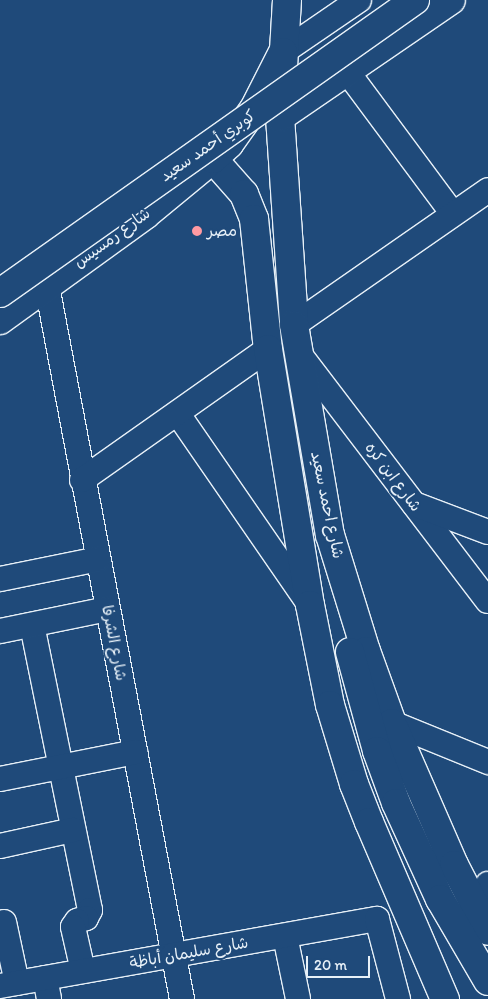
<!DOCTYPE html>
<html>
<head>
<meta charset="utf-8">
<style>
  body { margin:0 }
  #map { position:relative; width:488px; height:999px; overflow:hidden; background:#1f4a7a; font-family:Itim,"Playpen Sans Arabic",sans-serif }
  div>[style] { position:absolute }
  .roads { filter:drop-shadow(1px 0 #e8f1f8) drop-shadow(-1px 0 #e8f1f8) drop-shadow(0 1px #e8f1f8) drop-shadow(0 -1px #e8f1f8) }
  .street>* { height:24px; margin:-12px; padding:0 12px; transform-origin:12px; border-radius:12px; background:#1f4a7a }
  .secondary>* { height:28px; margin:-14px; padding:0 14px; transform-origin:14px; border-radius:14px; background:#1f4a7a }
  .primary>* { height:28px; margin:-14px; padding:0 14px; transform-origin:14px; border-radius:14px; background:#1f4a7a }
  .bridges { filter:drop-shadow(1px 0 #e8f1f8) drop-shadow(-1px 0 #e8f1f8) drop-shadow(0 1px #e8f1f8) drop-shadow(0 -1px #e8f1f8) }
  .primary-bridge>* { height:28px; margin:-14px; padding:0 14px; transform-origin:14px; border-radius:14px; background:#1f4a7a }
  .dots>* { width:14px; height:14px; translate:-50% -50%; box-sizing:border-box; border:2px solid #1f4a7a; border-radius:50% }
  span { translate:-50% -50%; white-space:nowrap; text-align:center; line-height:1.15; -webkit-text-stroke:4px #1f4a7a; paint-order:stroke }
  .street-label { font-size:16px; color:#e8f1f8 }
  .poi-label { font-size:16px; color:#e8f1f8 }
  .left { translate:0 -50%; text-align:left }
  .scale { position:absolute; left:306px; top:956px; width:64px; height:22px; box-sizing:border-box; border:2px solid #e8f1f8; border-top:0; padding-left:6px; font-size:15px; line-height:18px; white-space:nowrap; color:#e8f1f8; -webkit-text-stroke:4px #1f4a7a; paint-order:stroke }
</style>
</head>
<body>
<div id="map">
  <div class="roads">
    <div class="street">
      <i style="left:283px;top:52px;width:92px;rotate:-34.4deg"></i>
      <i style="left:346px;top:70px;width:179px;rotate:53.4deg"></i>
      <i style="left:47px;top:286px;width:726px;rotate:79.28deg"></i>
      <i style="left:294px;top:325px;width:236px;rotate:-34.8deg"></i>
      <i style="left:298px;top:352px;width:313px;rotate:52.7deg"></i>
      <i style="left:178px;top:414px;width:232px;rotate:55.4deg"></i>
      <i style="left:82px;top:480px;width:228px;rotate:-35.2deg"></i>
      <i style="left:414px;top:504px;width:79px;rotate:20.7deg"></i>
      <i style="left:0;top:579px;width:100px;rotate:-11.5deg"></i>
      <i style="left:32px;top:625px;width:291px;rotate:78.5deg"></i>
      <i style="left:90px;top:910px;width:9px;rotate:117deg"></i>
      <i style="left:86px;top:918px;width:9px;rotate:162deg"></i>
      <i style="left:77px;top:921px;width:7px;rotate:124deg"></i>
      <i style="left:73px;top:927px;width:45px;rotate:77.2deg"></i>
      <i style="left:0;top:631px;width:109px;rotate:-11.6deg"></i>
      <i style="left:392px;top:723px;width:104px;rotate:22.1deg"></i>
      <i style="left:0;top:779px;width:138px;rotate:-11.3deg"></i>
      <i style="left:0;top:846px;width:75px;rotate:-12.4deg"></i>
      <i style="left:477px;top:912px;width:30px;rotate:-69deg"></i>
      <i style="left:4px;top:922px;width:62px;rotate:78deg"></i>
      <i style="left:285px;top:936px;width:64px;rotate:78.3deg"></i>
      <i style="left:45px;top:978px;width:21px;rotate:79deg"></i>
      <i style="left:0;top:986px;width:383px;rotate:-10.1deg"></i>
      <i style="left:377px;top:919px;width:83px;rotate:75.3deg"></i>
    </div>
    <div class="secondary">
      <i style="left:287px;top:0;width:117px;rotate:93.4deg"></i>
      <i style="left:280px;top:117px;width:208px;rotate:86.1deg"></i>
      <i style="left:294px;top:325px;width:213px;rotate:80.3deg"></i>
      <i style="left:330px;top:535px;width:121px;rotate:72.8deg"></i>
      <i style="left:366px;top:651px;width:77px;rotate:70.1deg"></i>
      <i style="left:392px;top:723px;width:155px;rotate:66.4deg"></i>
      <i style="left:454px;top:865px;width:74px;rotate:62.7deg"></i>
      <i style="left:213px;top:159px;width:47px;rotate:48.5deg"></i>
      <i style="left:244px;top:194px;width:27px;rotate:68deg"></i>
      <i style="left:254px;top:219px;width:131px;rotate:83.9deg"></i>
      <i style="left:268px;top:349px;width:259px;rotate:80.7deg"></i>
      <i style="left:310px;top:605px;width:102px;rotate:78.7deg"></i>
      <i style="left:330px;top:705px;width:83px;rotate:73.1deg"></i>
      <i style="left:354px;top:784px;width:41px;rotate:68.5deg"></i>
      <i style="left:369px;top:822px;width:193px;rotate:66.8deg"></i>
      <i style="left:350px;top:652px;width:103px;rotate:74.7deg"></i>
      <i style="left:377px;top:751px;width:55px;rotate:69.9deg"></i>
      <i style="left:396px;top:803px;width:106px;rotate:65.4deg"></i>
      <i style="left:440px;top:899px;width:95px;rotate:59.7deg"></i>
    </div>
    <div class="primary">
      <i style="left:280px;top:117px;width:207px;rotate:-34.4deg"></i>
      <i style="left:0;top:320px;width:179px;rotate:-35.9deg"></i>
      <i style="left:145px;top:215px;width:88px;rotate:-39.5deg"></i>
      <i style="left:213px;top:159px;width:22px;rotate:-43deg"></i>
      <i style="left:229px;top:144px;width:43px;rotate:-54.5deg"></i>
      <i style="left:254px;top:109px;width:64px;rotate:-63deg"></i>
    </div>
  </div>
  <div class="bridges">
    <div class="primary-bridge">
      <i style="left:0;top:293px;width:508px;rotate:-35.22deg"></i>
    </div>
  </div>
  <div class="dots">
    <i style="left:197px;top:231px;background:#ff9aa2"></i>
  </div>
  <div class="street-label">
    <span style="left:208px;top:146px;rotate:-35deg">كوبري أحمد سعيد</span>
    <span style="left:112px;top:238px;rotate:-36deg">شارع رمسيس</span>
    <span style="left:393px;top:477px;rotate:53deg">شارع ابن كره</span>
    <span style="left:327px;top:505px;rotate:78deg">شارع احمد سعيد</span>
    <span style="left:114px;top:643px;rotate:79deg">شارع الشرفا</span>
    <span style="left:189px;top:953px;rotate:-10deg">شارع سليمان أباظة</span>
  </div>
  <div class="poi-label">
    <span class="left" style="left:207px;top:231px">مصر</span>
  </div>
  <div class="scale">20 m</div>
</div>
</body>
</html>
